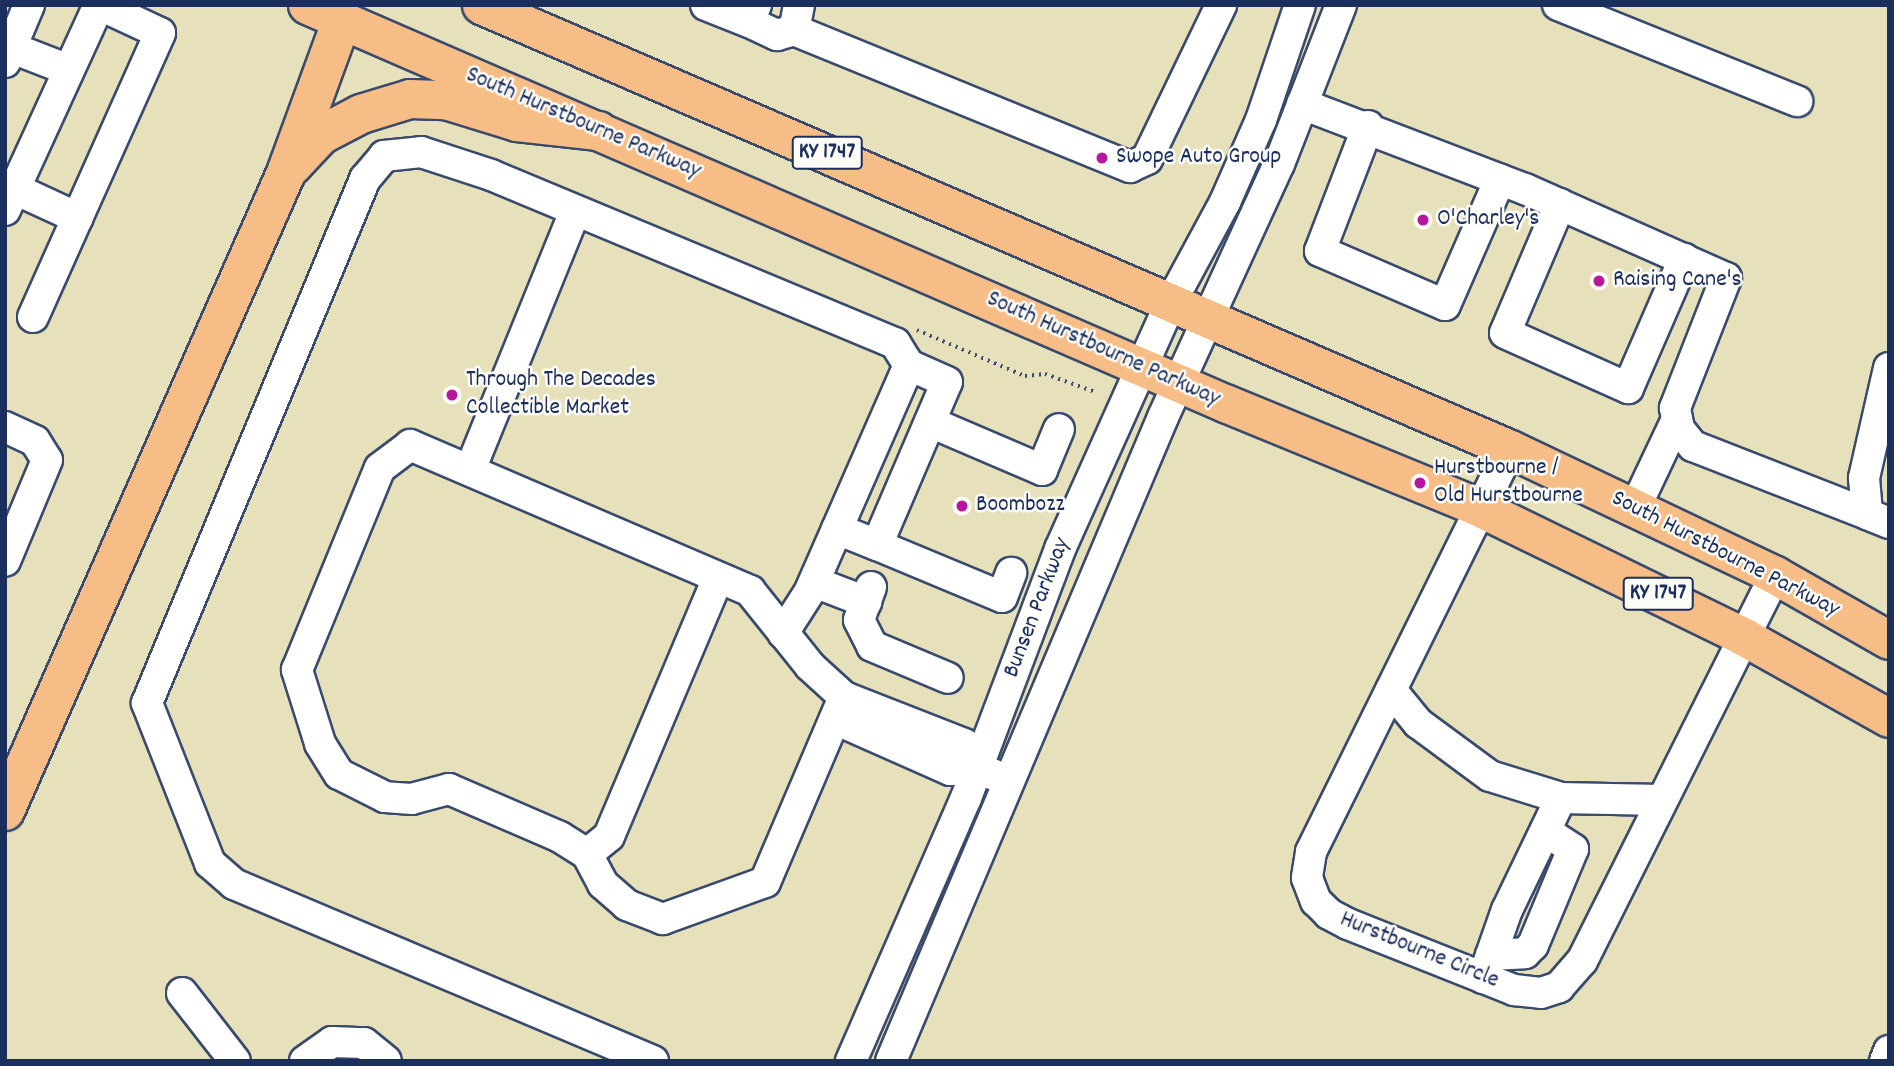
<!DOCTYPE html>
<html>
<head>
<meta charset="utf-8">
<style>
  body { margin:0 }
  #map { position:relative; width:1894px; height:1066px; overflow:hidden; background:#e6e0bb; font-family:Dekko,sans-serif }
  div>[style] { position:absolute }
  .path>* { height:3.5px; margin-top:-1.75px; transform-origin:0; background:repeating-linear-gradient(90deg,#394a6c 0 2px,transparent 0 7px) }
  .roads { filter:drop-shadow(2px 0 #394a6c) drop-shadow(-2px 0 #394a6c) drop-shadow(0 2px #394a6c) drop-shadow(0 -2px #394a6c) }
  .minor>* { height:30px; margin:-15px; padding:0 15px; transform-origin:15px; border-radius:15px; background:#fff }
  .major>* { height:37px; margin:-18.5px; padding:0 18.5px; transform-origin:18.5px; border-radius:18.5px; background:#f6be86 }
  .highway>* { height:38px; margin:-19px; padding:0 19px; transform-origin:19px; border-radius:19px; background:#f6be86 }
  .dots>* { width:19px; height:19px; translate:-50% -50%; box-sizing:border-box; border:4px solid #fdfcf7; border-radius:50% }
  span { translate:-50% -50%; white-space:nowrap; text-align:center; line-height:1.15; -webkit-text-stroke:5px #fdfcf7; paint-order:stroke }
  .shield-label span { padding:2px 5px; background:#fdfcf7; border:2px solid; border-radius:5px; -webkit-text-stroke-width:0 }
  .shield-label { font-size:23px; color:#1b2f5e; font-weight:700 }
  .street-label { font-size:24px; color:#1b2f5e }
  .poi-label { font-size:24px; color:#1b2f5e }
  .left { translate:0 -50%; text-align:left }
  .frame { position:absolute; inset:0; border:7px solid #1b2f5e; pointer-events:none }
</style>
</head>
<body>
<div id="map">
  <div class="path">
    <i style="left:917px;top:330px;width:117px;rotate:23.1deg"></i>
    <i style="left:1025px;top:376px;width:20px;rotate:-6deg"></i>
    <i style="left:1045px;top:374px;width:53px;rotate:19.8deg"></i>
  </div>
  <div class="roads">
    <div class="minor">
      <i style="left:706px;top:5px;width:46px;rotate:21.6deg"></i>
      <i style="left:756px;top:5px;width:18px;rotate:112deg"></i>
      <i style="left:749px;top:22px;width:31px;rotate:25deg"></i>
      <i style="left:777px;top:35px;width:18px;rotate:-16deg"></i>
      <i style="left:799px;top:5px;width:25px;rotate:101deg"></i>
      <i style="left:794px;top:30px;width:363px;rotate:22.2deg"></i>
      <i style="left:1130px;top:167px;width:19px;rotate:-25deg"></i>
      <i style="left:1147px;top:159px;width:171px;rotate:-64.3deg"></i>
      <i style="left:1558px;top:5px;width:258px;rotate:21.9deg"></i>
      <i style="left:12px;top:48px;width:61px;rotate:21.1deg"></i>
      <i style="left:5px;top:62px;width:62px;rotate:-67.2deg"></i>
      <i style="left:1302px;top:104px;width:239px;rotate:20.9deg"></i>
      <i style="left:1525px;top:189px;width:220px;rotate:23.9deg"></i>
      <i style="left:1726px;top:278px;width:140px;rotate:111.4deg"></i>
      <i style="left:1675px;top:408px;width:21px;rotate:79deg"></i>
      <i style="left:1679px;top:429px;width:22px;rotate:51deg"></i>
      <i style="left:1693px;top:446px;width:187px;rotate:21.3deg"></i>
      <i style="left:1368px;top:126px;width:134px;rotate:111deg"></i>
      <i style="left:1320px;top:251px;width:136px;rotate:23.4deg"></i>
      <i style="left:1445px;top:305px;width:137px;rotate:-66.4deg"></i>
      <i style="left:15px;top:189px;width:69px;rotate:24.7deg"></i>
      <i style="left:1560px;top:204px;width:140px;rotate:113.1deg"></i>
      <i style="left:1505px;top:333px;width:135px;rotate:24.1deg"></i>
      <i style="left:1628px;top:388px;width:141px;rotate:-66.5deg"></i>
      <i style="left:5px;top:210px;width:226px;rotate:-65.4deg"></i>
      <i style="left:33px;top:317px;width:311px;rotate:-65.9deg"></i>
      <i style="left:160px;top:33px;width:66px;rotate:-155deg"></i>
      <i style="left:1889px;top:368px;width:113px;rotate:102.8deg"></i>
      <i style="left:1864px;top:478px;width:36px;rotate:85deg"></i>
      <i style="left:1867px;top:514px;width:24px;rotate:22deg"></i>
      <i style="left:930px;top:422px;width:122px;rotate:23.2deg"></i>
      <i style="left:1042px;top:470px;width:44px;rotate:-67.5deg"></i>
      <i style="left:5px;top:427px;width:33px;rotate:25deg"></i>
      <i style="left:35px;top:441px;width:22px;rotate:58deg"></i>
      <i style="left:47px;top:460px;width:109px;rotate:112.6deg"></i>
      <i style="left:1510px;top:449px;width:449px;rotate:116.3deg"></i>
      <i style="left:1311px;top:852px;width:26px;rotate:99deg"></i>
      <i style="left:1307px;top:878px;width:25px;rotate:69deg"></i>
      <i style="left:1316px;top:901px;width:18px;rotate:45deg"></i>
      <i style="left:1329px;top:914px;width:21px;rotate:28deg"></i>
      <i style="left:1348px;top:924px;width:179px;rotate:21.7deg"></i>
      <i style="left:1514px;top:990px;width:27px;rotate:6deg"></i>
      <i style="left:1541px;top:993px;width:19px;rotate:-18deg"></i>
      <i style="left:1559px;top:987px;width:35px;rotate:-49deg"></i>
      <i style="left:1582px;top:961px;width:432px;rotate:-63.4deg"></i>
      <i style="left:470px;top:470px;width:279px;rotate:-67.9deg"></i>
      <i style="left:1635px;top:508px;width:98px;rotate:-64.7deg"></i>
      <i style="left:837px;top:529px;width:43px;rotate:21.8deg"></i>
      <i style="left:877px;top:545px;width:177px;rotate:-66.8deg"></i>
      <i style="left:947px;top:382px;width:42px;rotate:-155.9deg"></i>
      <i style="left:877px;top:545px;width:135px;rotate:22.6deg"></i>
      <i style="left:1002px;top:597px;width:26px;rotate:-69deg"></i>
      <i style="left:814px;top:582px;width:56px;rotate:21deg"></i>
      <i style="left:871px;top:587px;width:35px;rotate:110deg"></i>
      <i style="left:859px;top:620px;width:29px;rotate:63deg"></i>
      <i style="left:872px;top:646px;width:82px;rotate:22.8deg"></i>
      <i style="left:1391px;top:690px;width:43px;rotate:50.7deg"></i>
      <i style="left:1418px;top:723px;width:89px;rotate:36.4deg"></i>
      <i style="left:1490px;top:776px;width:74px;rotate:17.2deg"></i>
      <i style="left:844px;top:697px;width:201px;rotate:113.1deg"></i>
      <i style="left:765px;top:882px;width:109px;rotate:160.1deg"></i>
      <i style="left:663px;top:919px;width:39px;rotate:-159deg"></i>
      <i style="left:627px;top:905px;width:32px;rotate:-139deg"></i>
      <i style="left:603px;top:884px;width:34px;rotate:-118deg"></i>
      <i style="left:587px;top:854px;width:32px;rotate:-148deg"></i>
      <i style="left:560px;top:837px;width:121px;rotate:-156.6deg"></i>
      <i style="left:449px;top:789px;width:38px;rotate:165deg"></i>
      <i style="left:412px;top:799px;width:27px;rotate:-176deg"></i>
      <i style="left:385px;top:797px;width:51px;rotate:-153.4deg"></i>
      <i style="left:339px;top:774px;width:36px;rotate:-122deg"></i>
      <i style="left:320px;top:743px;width:77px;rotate:-107.5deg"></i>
      <i style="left:297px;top:670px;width:218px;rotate:-67.7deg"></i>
      <i style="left:380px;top:468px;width:38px;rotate:-37deg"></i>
      <i style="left:410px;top:445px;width:370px;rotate:23.2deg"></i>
      <i style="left:750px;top:591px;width:96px;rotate:51.3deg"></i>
      <i style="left:810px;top:666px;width:46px;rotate:42.4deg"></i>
      <i style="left:844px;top:697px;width:129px;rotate:21.4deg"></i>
      <i style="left:964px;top:744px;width:27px;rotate:62deg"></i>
      <i style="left:835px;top:719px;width:126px;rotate:23.9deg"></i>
      <i style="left:950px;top:770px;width:27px;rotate:-4deg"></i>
      <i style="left:977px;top:768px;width:18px;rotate:22deg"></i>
      <i style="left:587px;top:854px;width:28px;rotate:-39deg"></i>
      <i style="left:609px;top:836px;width:280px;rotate:-67.1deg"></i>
      <i style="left:1491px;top:955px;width:34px;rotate:-3deg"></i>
      <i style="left:1525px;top:953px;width:11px;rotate:-45deg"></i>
      <i style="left:1533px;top:945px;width:104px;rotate:-67.4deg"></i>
      <i style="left:1573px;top:849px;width:33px;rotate:-147deg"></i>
      <i style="left:1483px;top:978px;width:72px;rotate:-70.6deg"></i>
      <i style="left:1507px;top:910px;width:124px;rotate:-64.3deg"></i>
      <i style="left:1561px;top:798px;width:100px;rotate:1.1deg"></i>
      <i style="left:182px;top:993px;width:86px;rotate:52.1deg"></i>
      <i style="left:305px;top:1061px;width:33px;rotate:-35deg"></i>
      <i style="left:332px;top:1042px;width:32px;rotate:2deg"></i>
      <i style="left:364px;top:1043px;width:28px;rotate:39deg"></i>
      <i style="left:653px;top:1061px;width:455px;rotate:-157.1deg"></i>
      <i style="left:234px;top:884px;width:32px;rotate:-139deg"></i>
      <i style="left:210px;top:863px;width:172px;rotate:-111.5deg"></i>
      <i style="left:147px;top:703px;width:568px;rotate:-67.41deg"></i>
      <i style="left:365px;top:179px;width:30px;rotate:-50deg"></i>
      <i style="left:384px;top:156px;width:37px;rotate:-6deg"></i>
      <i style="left:421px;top:152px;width:74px;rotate:18.2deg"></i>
      <i style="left:491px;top:175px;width:438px;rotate:22.6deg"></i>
      <i style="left:895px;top:343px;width:26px;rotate:58deg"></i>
      <i style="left:909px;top:365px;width:247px;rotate:113.7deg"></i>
      <i style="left:810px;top:591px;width:50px;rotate:122.7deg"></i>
      <i style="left:851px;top:1061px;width:287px;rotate:-66.4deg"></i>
      <i style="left:966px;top:798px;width:266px;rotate:-69.3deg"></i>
      <i style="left:1060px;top:549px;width:271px;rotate:-65.8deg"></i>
      <i style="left:1171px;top:302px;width:114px;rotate:-61.6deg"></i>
      <i style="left:1225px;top:202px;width:90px;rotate:-66.3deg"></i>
      <i style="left:1261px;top:120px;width:121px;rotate:-71.3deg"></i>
      <i style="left:891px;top:1061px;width:699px;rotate:-67.1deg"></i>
      <i style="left:1163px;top:417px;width:278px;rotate:-65.4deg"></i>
      <i style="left:1279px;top:164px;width:171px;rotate:-68.7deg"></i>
      <i style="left:1885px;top:1061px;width:11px;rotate:-68deg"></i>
    </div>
    <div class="major">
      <i style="left:307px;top:5px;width:1003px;rotate:23.45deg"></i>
      <i style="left:1227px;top:404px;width:274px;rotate:22.3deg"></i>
      <i style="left:1480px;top:508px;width:294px;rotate:26deg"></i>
      <i style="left:1744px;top:637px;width:166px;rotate:29.2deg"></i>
      <i style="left:481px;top:5px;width:1121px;rotate:23.34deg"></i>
      <i style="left:1510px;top:449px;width:293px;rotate:25.4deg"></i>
      <i style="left:1775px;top:575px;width:131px;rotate:29.7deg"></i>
    </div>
    <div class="highway">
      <i style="left:292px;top:166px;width:42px;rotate:-46.9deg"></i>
      <i style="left:321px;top:135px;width:45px;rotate:-27.7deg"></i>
      <i style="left:361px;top:114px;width:51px;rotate:-17deg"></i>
      <i style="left:410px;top:99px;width:36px;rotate:2deg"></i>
      <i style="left:446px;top:100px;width:74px;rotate:17.2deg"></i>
      <i style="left:517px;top:122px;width:82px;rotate:6.3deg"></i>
      <i style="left:5px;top:811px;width:697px;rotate:-66.23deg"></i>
      <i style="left:286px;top:173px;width:163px;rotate:-69.9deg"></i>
    </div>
  </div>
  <div class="dots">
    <i style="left:1102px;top:158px;background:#b5179e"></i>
    <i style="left:1423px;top:220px;background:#b5179e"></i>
    <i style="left:1599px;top:281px;background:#b5179e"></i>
    <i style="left:452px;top:395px;background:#b5179e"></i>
    <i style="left:1420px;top:483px;background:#b5179e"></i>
    <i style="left:962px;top:506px;background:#b5179e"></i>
  </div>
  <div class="shield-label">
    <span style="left:827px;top:153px">KY 1747</span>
    <span style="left:1658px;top:594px">KY 1747</span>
  </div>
  <div class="street-label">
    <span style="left:583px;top:124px;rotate:23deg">South Hurstbourne Parkway</span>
    <span style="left:1103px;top:350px;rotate:24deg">South Hurstbourne Parkway</span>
    <span style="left:1725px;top:555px;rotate:27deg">South Hurstbourne Parkway</span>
    <span style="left:1038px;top:608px;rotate:-69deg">Bunsen Parkway</span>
    <span style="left:1419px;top:951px;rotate:22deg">Hurstbourne Circle</span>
  </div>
  <div class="poi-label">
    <span class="left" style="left:1116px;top:158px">Swope Auto Group</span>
    <span class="left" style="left:1437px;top:220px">O'Charley's</span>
    <span class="left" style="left:1613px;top:281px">Raising Cane's</span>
    <span class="left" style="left:466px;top:395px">Through The Decades<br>Collectible Market</span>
    <span class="left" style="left:1434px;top:483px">Hurstbourne /<br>Old Hurstbourne</span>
    <span class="left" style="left:976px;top:506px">Boombozz</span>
  </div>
  <div class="frame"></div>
</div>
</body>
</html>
